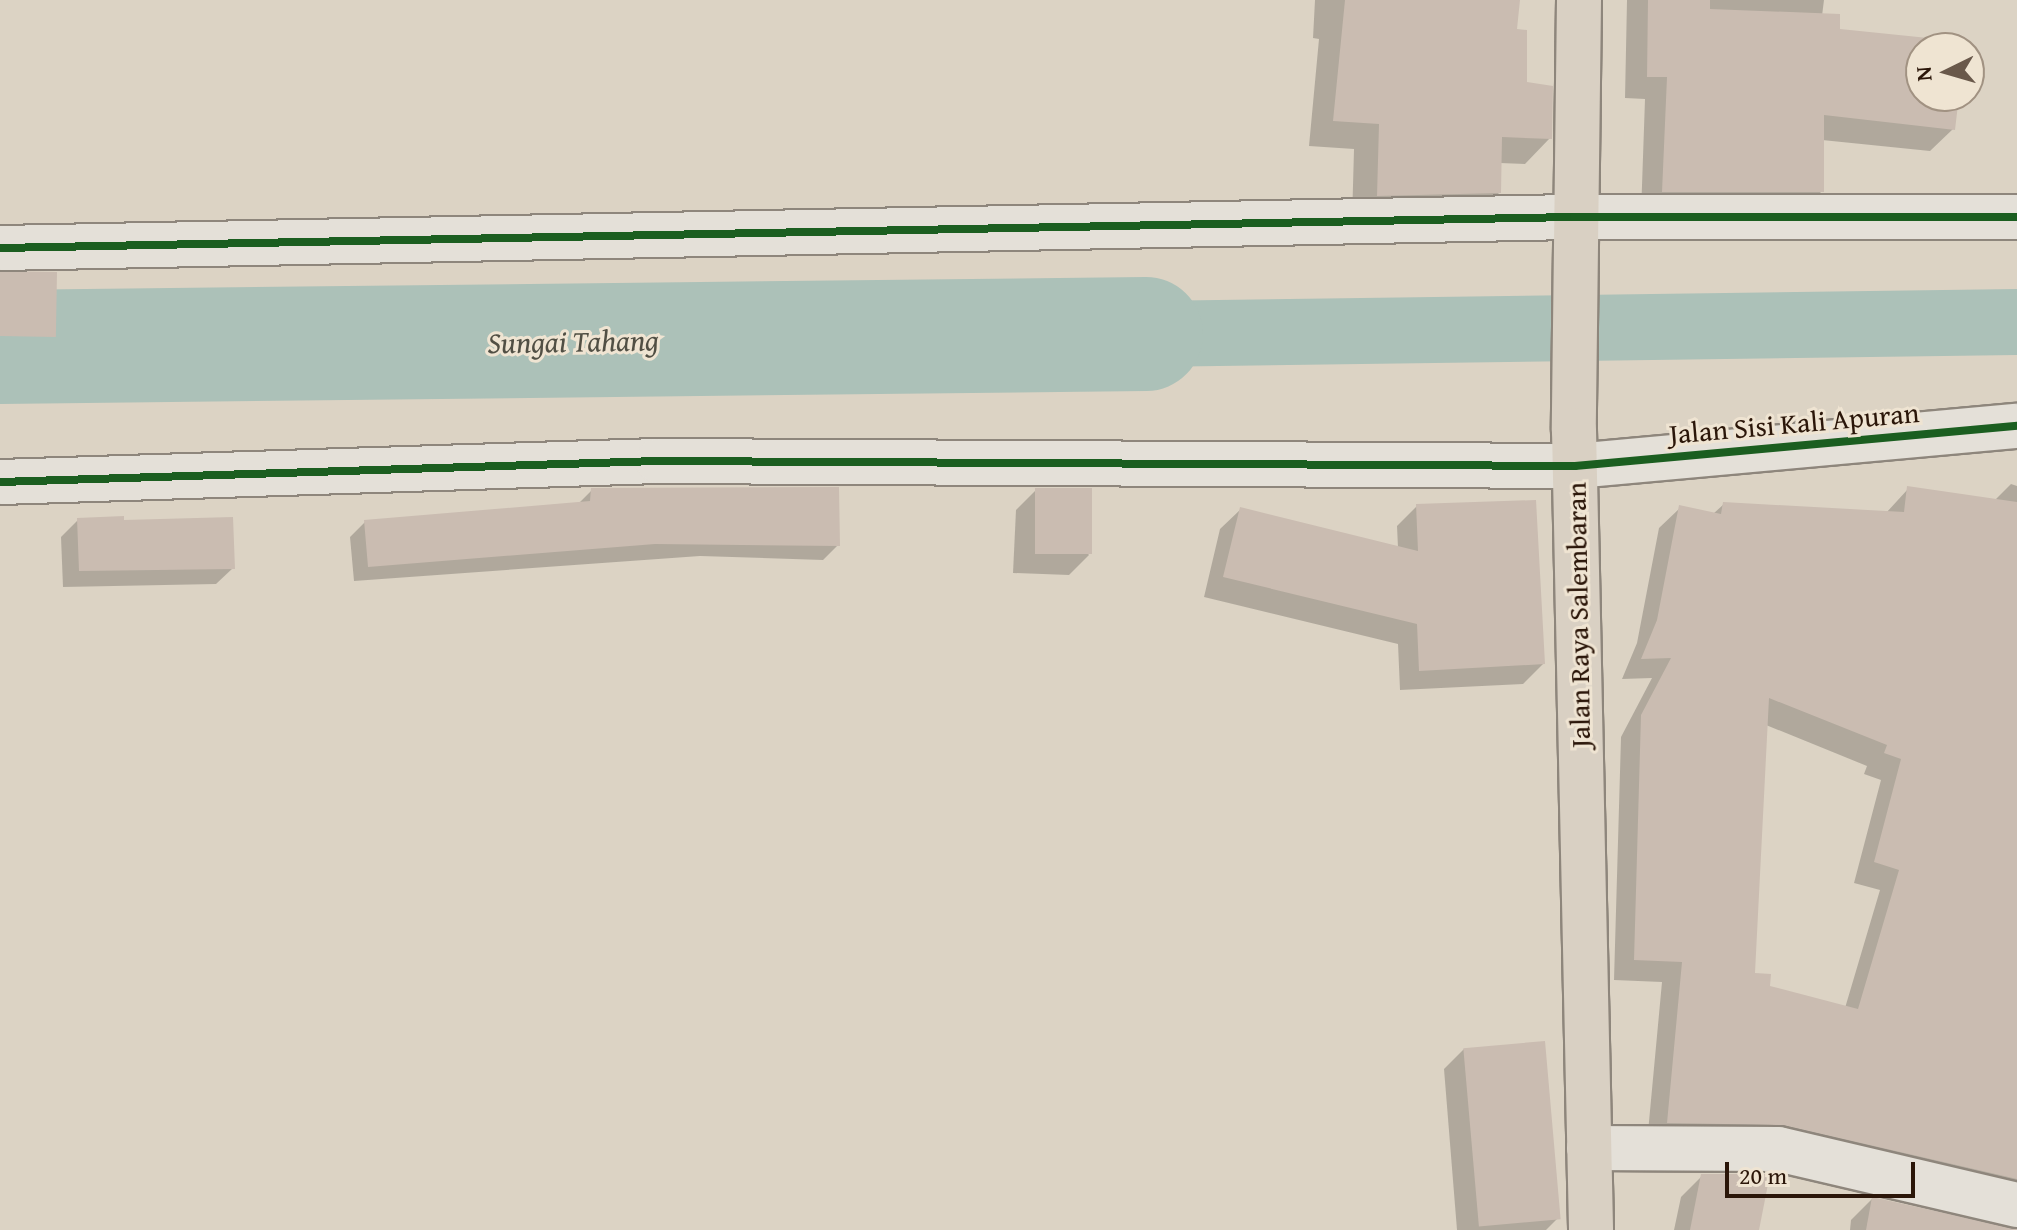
<!DOCTYPE html>
<html>
<head>
<meta charset="utf-8">
<style>
  body { margin:0 }
  #map { position:relative; width:2017px; height:1230px; overflow:hidden; background:#dcd3c4; font-family:"Gentium Book Plus",serif }
  div>[style] { position:absolute }
  .shadow>* { inset:0; background:#0003 }
  .canal>* { height:66px; margin:-33px; padding:0 33px; transform-origin:33px; border-radius:33px; background:#acc1b8 }
  .river>* { height:114px; margin:-57px; padding:0 57px; transform-origin:57px; border-radius:57px; background:#acc1b8 }
  .building>* { inset:0; background:#cabcb1; transform-origin:0 0 }
  .roads { filter:drop-shadow(2px 0 #8e867c) drop-shadow(-2px 0 #8e867c) drop-shadow(0 2px #8e867c) drop-shadow(0 -2px #8e867c) }
  .minor>* { height:44px; margin:-22px; padding:0 22px; transform-origin:22px; border-radius:22px; background:#e4e0d8 }
  .major>* { height:44px; margin:-22px; padding:0 22px; transform-origin:22px; border-radius:22px; background:#d9d0c3 }
  .cycleway>* { height:8px; margin:-4px; padding:0 4px; transform-origin:4px; border-radius:4px; background:#1b5e20 }
  span { translate:-50% -50%; white-space:nowrap; text-align:center; line-height:1.15; -webkit-text-stroke:6px #efe4d2; paint-order:stroke }
  .street-label { font-size:28px; color:#2b1609 }
  .water-label { font-size:30px; color:#514f44; font-style:italic }
  .north { position:absolute; left:1905px; top:32px; width:80px; height:80px; box-sizing:border-box; background:#efe4d2; border:2px solid #a19282; border-radius:50%; rotate:265deg; font-size:22px; font-weight:700; line-height:32px; text-align:center; color:#2b1609 }
  .north::after { content:''; display:block; margin:auto; width:28px; height:36px; background:#69584a; clip-path:polygon(50% 0,100% 100%,50% 72%,0 100%) }
  .scale { position:absolute; left:1725px; top:1162px; width:190px; height:36px; box-sizing:border-box; border:4px solid #2b1609; border-top:0; padding-left:10px; font-size:24px; line-height:28px; white-space:nowrap; color:#2b1609; -webkit-text-stroke:6px #efe4d2; paint-order:stroke }
</style>
</head>
<body>
<div id="map">
  <div class="shadow">
    <i style="clip-path:polygon(1315px 0,1518px 0,1515px 31px,1525px 84px,1550px 138px,1525px 164px,1500px 163px,1499px 193px,1473px 218px,1352px 221px,1354px 149px,1309px 146px,1319px 39px,1313px 38px)"></i>
    <i style="clip-path:polygon(1627px 0,1824px 0,1822px 16px,1838px 31px,1964px 48px,1921px 48px,1921px 96px,1957px 96px,1953px 129px,1930px 151px,1822px 140px,1822px 191px,1799px 214px,1641px 214px,1645px 99px,1625px 98px)"></i>
    <i style="clip-path:polygon(0 272px,55px 274px,54px 336px,44px 346px,0 345px)"></i>
    <i style="clip-path:polygon(evenodd,2011px 484px,2017px 486px,2017px 1216px,1647px 1143px,1662px 982px,1614px 980px,1621px 737px,1652px 678px,1622px 679px,1637px 643px,1659px 528px,1680px 508px,1713px 514px,1724px 504px,1886px 513px,1908px 489px,1994px 501px,2011px 484px,1766px 725px,1867px 766px,1864px 774px,1881px 780px,1854px 883px,1880px 890px,1845px 1008px,1768px 988px,1753px 975px,1766px 725px)"></i>
    <i style="clip-path:polygon(592px 490px,838px 545px,823px 560px,700px 556px,354px 581px,350px 537px,365px 522px,578px 504px)"></i>
    <i style="clip-path:polygon(1036px 490px,1089px 555px,1069px 575px,1013px 573px,1016px 510px)"></i>
    <i style="clip-path:polygon(1417px 506px,1543px 664px,1523px 684px,1400px 690px,1398px 644px,1204px 597px,1220px 529px,1241px 509px,1398px 548px,1397px 526px)"></i>
    <i style="clip-path:polygon(78px 520px,122px 522px,233px 568px,216px 584px,63px 587px,61px 537px)"></i>
    <i style="clip-path:polygon(1464px 1049px,1558px 1218px,1546px 1230px,1457px 1230px,1444px 1069px)"></i>
    <i style="clip-path:polygon(1702px 1176px,1757px 1230px,1674px 1230px,1681px 1197px)"></i>
    <i style="clip-path:polygon(1872px 1199px,2006px 1230px,1850px 1230px,1851px 1220px)"></i>
  </div>
  <div class="canal">
    <i style="left:1146px;top:334px;width:871px;rotate:-0.79deg"></i>
  </div>
  <div class="river">
    <i style="left:0;top:347px;width:1146px;rotate:-0.65deg"></i>
  </div>
  <div class="building">
    <i style="clip-path:polygon(1345px 0,1520px 0,1517px 29px,1527px 30px,1527px 82px,1553px 86px,1552px 139px,1502px 137px,1501px 193px,1377px 196px,1379px 124px,1333px 121px)"></i>
    <i style="clip-path:polygon(1648px 0,1710px 0,1710px 9px,1840px 14px,1840px 29px,1967px 42px,1966px 48px,1921px 48px,1921px 96px,1959px 96px,1955px 130px,1824px 115px,1824px 192px,1662px 192px,1667px 77px,1647px 77px)"></i>
    <i style="left:57px;top:272px;width:65px;height:57px;rotate:91deg"></i>
    <i style="clip-path:polygon(evenodd,1907px 486px,2017px 502px,2017px 1179px,1783px 1125px,1667px 1123px,1682px 962px,1634px 960px,1641px 715px,1671px 658px,1641px 659px,1657px 620px,1679px 505px,1721px 514px,1723px 502px,1904px 512px,1907px 486px,1769px 698px,1887px 745px,1884px 753px,1901px 759px,1874px 862px,1899px 870px,1858px 1009px,1770px 986px,1771px 974px,1755px 973px,1769px 698px)"></i>
    <i style="clip-path:polygon(839px 487px,840px 546px,655px 544px,368px 567px,364px 520px,590px 501px,591px 488px)"></i>
    <i style="left:1035px;top:488px;width:57px;height:66px"></i>
    <i style="clip-path:polygon(1536px 500px,1545px 664px,1419px 671px,1417px 624px,1223px 577px,1240px 507px,1418px 551px,1416px 504px)"></i>
    <i style="clip-path:polygon(124px 516px,124px 520px,233px 517px,235px 569px,79px 571px,77px 518px)"></i>
    <i style="left:1545px;top:1041px;width:179px;height:82px;rotate:85deg"></i>
    <i style="clip-path:polygon(1701px 1174px,1770px 1174px,1759px 1230px,1690px 1230px)"></i>
    <i style="clip-path:polygon(1872px 1197px,2017px 1229px,2017px 1230px,1866px 1230px)"></i>
  </div>
  <div class="roads">
    <div class="minor">
      <i style="left:0;top:248px;width:1574px;rotate:-1.13deg"></i>
      <i style="left:1574px;top:217px;width:443px"></i>
      <i style="left:0;top:482px;width:658px;rotate:-1.83deg"></i>
      <i style="left:658px;top:461px;width:917px;rotate:0.31deg"></i>
      <i style="left:1575px;top:466px;width:444px;rotate:-5.2deg"></i>
      <i style="left:1589px;top:1148px;width:189px;rotate:0.3deg"></i>
      <i style="left:1778px;top:1149px;width:245px;rotate:13.2deg"></i>
    </div>
    <div class="major">
      <i style="left:1579px;top:0;width:430px;rotate:90.7deg"></i>
      <i style="left:1574px;top:430px;width:800px;rotate:88.78deg"></i>
    </div>
  </div>
  <div class="cycleway">
    <i style="left:0;top:248px;width:1574px;rotate:-1.13deg"></i>
    <i style="left:1574px;top:217px;width:443px"></i>
    <i style="left:0;top:482px;width:658px;rotate:-1.83deg"></i>
    <i style="left:658px;top:461px;width:917px;rotate:0.31deg"></i>
    <i style="left:1575px;top:466px;width:444px;rotate:-5.2deg"></i>
  </div>
  <div class="street-label">
    <span style="left:1794px;top:423px;rotate:-5deg">Jalan Sisi Kali Apuran</span>
    <span style="left:1578px;top:615px;rotate:-91deg">Jalan Raya Salembaran</span>
  </div>
  <div class="water-label">
    <span style="left:573px;top:341px;rotate:-1deg">Sungai Tahang</span>
  </div>
  <div class="north">N</div>
  <div class="scale">20 m</div>
</div>
</body>
</html>
